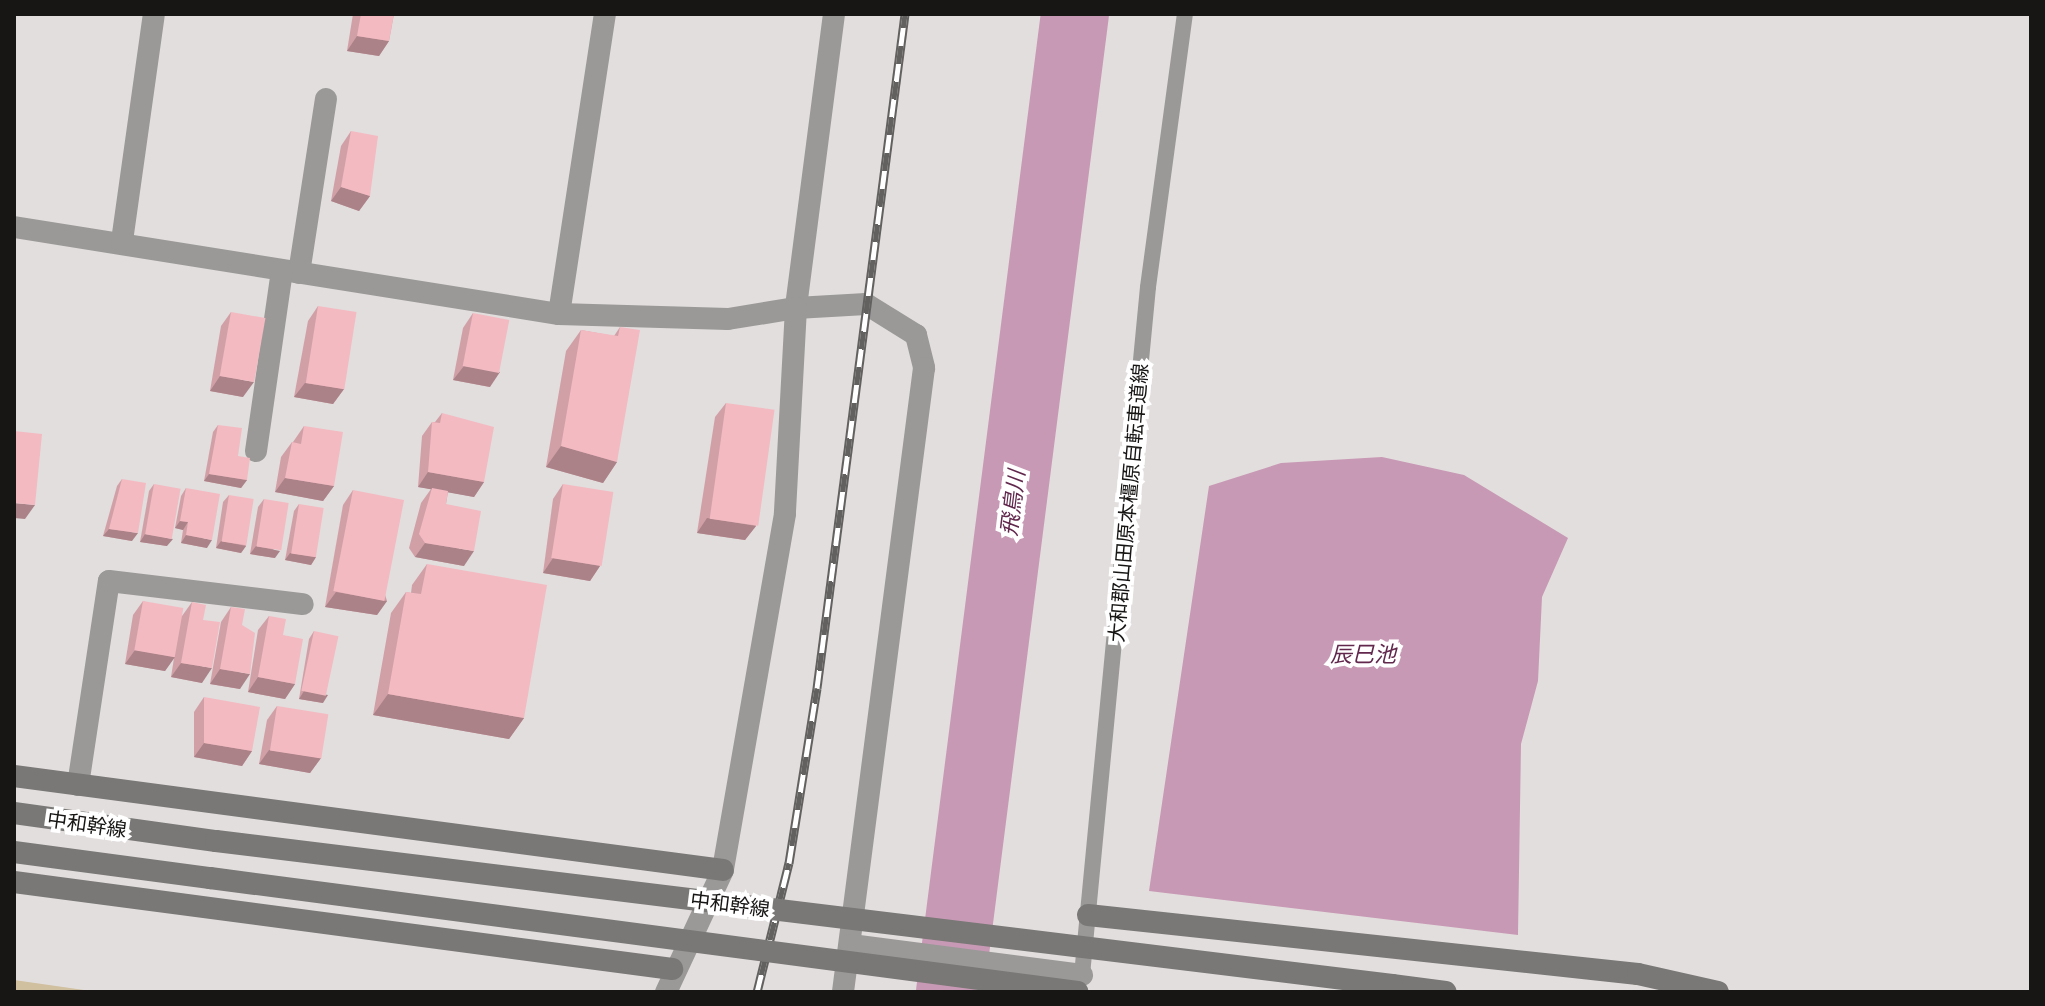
<!DOCTYPE html>
<html>
<head>
<meta charset="utf-8">
<style>
  body { margin:0 }
  #map { position:relative; width:2045px; height:1006px; overflow:hidden; background:#e2dedd; font-family:Merriweather,"Noto Sans JP",serif }
  div>[style] { position:absolute }
  .green>* { inset:0; background:#d0c09f }
  .water>* { inset:0; background:#c899b4 }
  .river>* { height:68px; margin:-34px; padding:0 34px; transform-origin:34px; border-radius:34px; background:#c899b4 }
  .service>* { height:16px; margin:-8px; padding:0 8px; transform-origin:8px; border-radius:8px; background:#9a9998 }
  .minor>* { height:22px; margin:-11px; padding:0 11px; transform-origin:11px; border-radius:11px; background:#9a9998 }
  .tertiary>* { height:22px; margin:-11px; padding:0 11px; transform-origin:11px; border-radius:11px; background:#9a9998 }
  .secondary>* { height:22px; margin:-11px; padding:0 11px; transform-origin:11px; border-radius:11px; background:#797876 }
  .rail>* { height:9px; margin-top:-4.5px; transform-origin:0; background:repeating-linear-gradient(90deg,#fff 0 18px,#636160 0 36px); box-sizing:border-box; border-block:2px solid #636160 }
  .secondary-bridge>* { height:22px; margin:-11px; padding:0 11px; transform-origin:11px; border-radius:11px; background:#797876 }
  .wall>* { inset:0; background:#d1a0a7 }
  .shaded-wall>* { inset:0; background:#aa8288 }
  .building>* { inset:0; background:#f3bac2; transform-origin:0 0 }
  span { translate:-50% -50%; white-space:nowrap; text-align:center; line-height:1.15; -webkit-text-stroke:8px #fff; paint-order:stroke }
  .street-label { font-size:20px; color:#171615 }
  .water-label { font-size:22px; color:#61274c; font-style:italic }
  .frame { position:absolute; inset:0; border:16px solid #171615; pointer-events:none }
</style>
</head>
<body>
<div id="map">
  <div class="green">
    <i style="clip-path:polygon(14px 980px,98px 992px,14px 992px)"></i>
  </div>
  <div class="water">
    <i style="clip-path:polygon(1382px 457px,1464px 475px,1568px 538px,1542px 597px,1538px 681px,1521px 744px,1518px 935px,1149px 891px,1209px 486px,1281px 463px)"></i>
  </div>
  <div class="river">
    <i style="left:950px;top:992px;width:986px;rotate:-82.72deg"></i>
  </div>
  <div class="service">
    <i style="left:1082px;top:975px;width:691px;rotate:-84.52deg"></i>
    <i style="left:1148px;top:287px;width:275px;rotate:-82.3deg"></i>
  </div>
  <div class="minor">
    <i style="left:834px;top:14px;width:296px;rotate:97.4deg"></i>
    <i style="left:796px;top:308px;width:70px;rotate:-3.3deg"></i>
    <i style="left:866px;top:304px;width:59px;rotate:31.8deg"></i>
    <i style="left:916px;top:335px;width:34px;rotate:76deg"></i>
    <i style="left:924px;top:368px;width:629px;rotate:97.4deg"></i>
    <i style="left:14px;top:227px;width:552px;rotate:9.07deg"></i>
    <i style="left:559px;top:314px;width:169px;rotate:1.7deg"></i>
    <i style="left:728px;top:319px;width:69px;rotate:-9.2deg"></i>
    <i style="left:796px;top:308px;width:206px;rotate:93.1deg"></i>
    <i style="left:785px;top:514px;width:361px;rotate:99.9deg"></i>
    <i style="left:723px;top:870px;width:135px;rotate:115deg"></i>
    <i style="left:122px;top:241px;width:229px;rotate:-82deg"></i>
    <i style="left:299px;top:273px;width:176px;rotate:-81.2deg"></i>
    <i style="left:559px;top:314px;width:304px;rotate:-81.3deg"></i>
    <i style="left:256px;top:451px;width:182px;rotate:-81.8deg"></i>
    <i style="left:78px;top:785px;width:206px;rotate:-81.4deg"></i>
    <i style="left:109px;top:581px;width:195px;rotate:6.8deg"></i>
  </div>
  <div class="tertiary">
    <i style="left:851px;top:945px;width:233px;rotate:7.4deg"></i>
  </div>
  <div class="secondary">
    <i style="left:14px;top:776px;width:715px;rotate:7.55deg"></i>
    <i style="left:14px;top:813px;width:204px;rotate:7.9deg"></i>
    <i style="left:14px;top:852px;width:198px;rotate:7.6deg"></i>
    <i style="left:14px;top:882px;width:664px;rotate:7.53deg"></i>
    <i style="left:1088px;top:915px;width:553px;rotate:6.12deg"></i>
    <i style="left:1638px;top:974px;width:82px;rotate:12.7deg"></i>
    <i style="left:1392px;top:985px;width:54px;rotate:7.4deg"></i>
  </div>
  <div class="rail">
    <i style="left:757px;top:992px;width:133px;rotate:-76.1deg"></i>
    <i style="left:789px;top:863px;width:177px;rotate:-80.9deg"></i>
    <i style="left:817px;top:688px;width:680px;rotate:-82.56deg"></i>
  </div>
  <div class="secondary-bridge">
    <i style="left:216px;top:841px;width:1185px;rotate:6.98deg"></i>
    <i style="left:210px;top:878px;width:875px;rotate:7.48deg"></i>
  </div>
  <div class="wall">
    <i style="clip-path:polygon(353px 14px,394px 14px,389px 41px,379px 56px,347px 51px)"></i>
    <i style="clip-path:polygon(351px 131px,370px 196px,359px 211px,331px 201px,341px 146px)"></i>
    <i style="clip-path:polygon(318px 306px,344px 389px,333px 404px,294px 397px,308px 321px)"></i>
    <i style="clip-path:polygon(231px 312px,243px 397px,210px 391px,221px 326px)"></i>
    <i style="clip-path:polygon(473px 313px,490px 387px,453px 380px,463px 328px)"></i>
    <i style="clip-path:polygon(620px 327px,617px 462px,603px 483px,546px 467px,566px 351px,581px 330px,614px 336px)"></i>
    <i style="clip-path:polygon(726px 403px,756px 526px,745px 540px,697px 533px,715px 417px)"></i>
    <i style="clip-path:polygon(442px 413px,484px 482px,474px 497px,448px 492px,446px 504px,464px 566px,415px 557px,409px 548px,421px 503px,431px 489px,418px 487px,422px 436px,432px 422px,435px 422px)"></i>
    <i style="clip-path:polygon(218px 425px,238px 456px,247px 480px,241px 488px,204px 481px,213px 432px)"></i>
    <i style="clip-path:polygon(304px 426px,334px 486px,323px 501px,275px 492px,281px 457px,292px 442px,293px 442px)"></i>
    <i style="clip-path:polygon(122px 479px,132px 541px,103px 536px,117px 486px)"></i>
    <i style="clip-path:polygon(154px 484px,167px 546px,140px 542px,149px 491px)"></i>
    <i style="clip-path:polygon(563px 484px,600px 566px,590px 581px,543px 573px,553px 499px)"></i>
    <i style="clip-path:polygon(186px 488px,207px 548px,181px 543px,183px 530px,175px 528px,181px 496px)"></i>
    <i style="clip-path:polygon(353px 490px,387px 601px,377px 615px,325px 607px,343px 505px)"></i>
    <i style="clip-path:polygon(229px 495px,246px 546px,241px 553px,216px 548px,223px 502px)"></i>
    <i style="clip-path:polygon(264px 499px,275px 558px,250px 554px,258px 507px)"></i>
    <i style="clip-path:polygon(299px 504px,316px 557px,311px 565px,285px 560px,294px 511px)"></i>
    <i style="clip-path:polygon(427px 564px,524px 718px,509px 739px,373px 715px,391px 613px,406px 592px,411px 593px,412px 585px)"></i>
    <i style="clip-path:polygon(143px 601px,182px 616px,192px 602px,203px 620px,202px 683px,171px 677px,174px 658px,165px 671px,125px 664px,133px 615px)"></i>
    <i style="clip-path:polygon(231px 607px,242px 625px,240px 689px,210px 684px,221px 622px)"></i>
    <i style="clip-path:polygon(269px 616px,283px 635px,295px 684px,285px 699px,248px 692px,258px 630px)"></i>
    <i style="clip-path:polygon(314px 631px,323px 703px,299px 699px,309px 639px)"></i>
    <i style="clip-path:polygon(204px 697px,252px 751px,242px 766px,194px 757px,194px 712px)"></i>
    <i style="clip-path:polygon(277px 706px,321px 758px,310px 773px,259px 764px,267px 720px)"></i>
  </div>
  <div class="shaded-wall">
    <i style="clip-path:polygon(357px 36px,389px 41px,379px 56px,347px 51px)"></i>
    <i style="clip-path:polygon(341px 187px,370px 196px,359px 211px,331px 201px)"></i>
    <i style="clip-path:polygon(464px 366px,500px 372px,490px 387px,453px 380px)"></i>
    <i style="clip-path:polygon(220px 376px,254px 382px,243px 397px,210px 391px)"></i>
    <i style="clip-path:polygon(305px 383px,344px 389px,333px 404px,294px 397px)"></i>
    <i style="clip-path:polygon(561px 446px,617px 462px,603px 483px,546px 467px)"></i>
    <i style="clip-path:polygon(428px 472px,484px 482px,474px 497px,418px 487px)"></i>
    <i style="clip-path:polygon(209px 474px,247px 480px,241px 488px,204px 481px)"></i>
    <i style="clip-path:polygon(285px 478px,334px 486px,323px 501px,275px 492px)"></i>
    <i style="clip-path:polygon(14px 503px,35px 505px,25px 519px,14px 518px)"></i>
    <i style="clip-path:polygon(707px 518px,756px 526px,745px 540px,697px 533px)"></i>
    <i style="clip-path:polygon(180px 521px,188px 522px,183px 530px,175px 528px)"></i>
    <i style="clip-path:polygon(109px 529px,138px 533px,132px 541px,103px 536px)"></i>
    <i style="clip-path:polygon(145px 534px,173px 539px,167px 546px,140px 542px)"></i>
    <i style="clip-path:polygon(186px 535px,212px 540px,207px 548px,181px 543px)"></i>
    <i style="clip-path:polygon(221px 541px,246px 546px,241px 553px,216px 548px)"></i>
    <i style="clip-path:polygon(425px 543px,474px 551px,464px 566px,415px 557px)"></i>
    <i style="clip-path:polygon(256px 546px,280px 551px,275px 558px,250px 554px)"></i>
    <i style="clip-path:polygon(290px 553px,316px 557px,311px 565px,285px 560px)"></i>
    <i style="clip-path:polygon(553px 558px,600px 566px,590px 581px,543px 573px)"></i>
    <i style="clip-path:polygon(336px 592px,387px 601px,377px 615px,325px 607px)"></i>
    <i style="clip-path:polygon(135px 650px,175px 657px,165px 671px,125px 664px)"></i>
    <i style="clip-path:polygon(181px 663px,212px 668px,202px 683px,171px 677px)"></i>
    <i style="clip-path:polygon(220px 669px,250px 674px,240px 689px,210px 684px)"></i>
    <i style="clip-path:polygon(258px 677px,295px 684px,285px 699px,248px 692px)"></i>
    <i style="clip-path:polygon(304px 691px,328px 695px,323px 703px,299px 699px)"></i>
    <i style="clip-path:polygon(388px 694px,524px 718px,509px 739px,373px 715px)"></i>
    <i style="clip-path:polygon(204px 743px,252px 751px,242px 766px,194px 757px)"></i>
    <i style="clip-path:polygon(269px 750px,321px 758px,310px 773px,259px 764px)"></i>
  </div>
  <div class="building">
    <i style="clip-path:polygon(361px 14px,394px 14px,389px 41px,357px 36px)"></i>
    <i style="clip-path:polygon(351px 131px,378px 136px,370px 196px,341px 187px)"></i>
    <i style="left:318px;top:306px;width:39px;height:78px;rotate:9deg"></i>
    <i style="left:231px;top:312px;width:35px;height:65px;rotate:10deg"></i>
    <i style="left:473px;top:313px;width:37px;height:54px;rotate:11deg"></i>
    <i style="clip-path:polygon(620px 327px,640px 330px,617px 462px,561px 446px,581px 330px,618px 336px)"></i>
    <i style="left:726px;top:403px;width:49px;height:117px;rotate:8deg"></i>
    <i style="clip-path:polygon(442px 413px,494px 427px,484px 482px,428px 472px,432px 422px,440px 423px)"></i>
    <i style="clip-path:polygon(218px 425px,242px 428px,238px 456px,250px 458px,247px 480px,209px 474px)"></i>
    <i style="clip-path:polygon(304px 426px,343px 432px,334px 486px,285px 478px,292px 442px,301px 444px)"></i>
    <i style="clip-path:polygon(14px 431px,42px 434px,35px 505px,14px 503px)"></i>
    <i style="clip-path:polygon(122px 479px,146px 483px,138px 533px,109px 529px)"></i>
    <i style="left:154px;top:484px;width:27px;height:51px;rotate:10deg"></i>
    <i style="left:563px;top:484px;width:51px;height:75px;rotate:9deg"></i>
    <i style="clip-path:polygon(186px 488px,220px 494px,212px 540px,186px 535px,188px 522px,180px 521px)"></i>
    <i style="clip-path:polygon(432px 488px,448px 491px,446px 504px,481px 511px,474px 551px,425px 543px,419px 534px)"></i>
    <i style="left:353px;top:490px;width:52px;height:103px;rotate:11deg"></i>
    <i style="left:229px;top:495px;width:25px;height:47px;rotate:9deg"></i>
    <i style="left:264px;top:499px;width:25px;height:48px;rotate:9deg"></i>
    <i style="left:299px;top:504px;width:25px;height:50px;rotate:9deg"></i>
    <i style="clip-path:polygon(427px 564px,547px 585px,524px 718px,388px 694px,406px 592px,421px 594px)"></i>
    <i style="left:143px;top:601px;width:41px;height:50px;rotate:10deg"></i>
    <i style="clip-path:polygon(192px 602px,206px 605px,203px 620px,220px 622px,212px 668px,181px 663px)"></i>
    <i style="clip-path:polygon(231px 607px,245px 609px,242px 625px,255px 633px,250px 674px,220px 669px)"></i>
    <i style="clip-path:polygon(269px 616px,286px 619px,283px 635px,303px 639px,295px 684px,258px 677px)"></i>
    <i style="left:314px;top:631px;width:25px;height:61px;rotate:12deg"></i>
    <i style="clip-path:polygon(204px 697px,260px 707px,252px 751px,204px 743px)"></i>
    <i style="left:277px;top:706px;width:52px;height:45px;rotate:9deg"></i>
  </div>
  <div class="street-label">
    <span style="left:1128px;top:503px;rotate:-85deg">大和郡山田原本橿原自転車道線</span>
    <span style="left:87px;top:824px;rotate:8deg">中和幹線</span>
    <span style="left:730px;top:904px;rotate:7deg">中和幹線</span>
  </div>
  <div class="water-label">
    <span style="left:1013px;top:503px;rotate:-83deg">飛鳥川</span>
    <span style="left:1363px;top:655px">辰巳池</span>
  </div>
  <div class="frame"></div>
</div>
</body>
</html>
